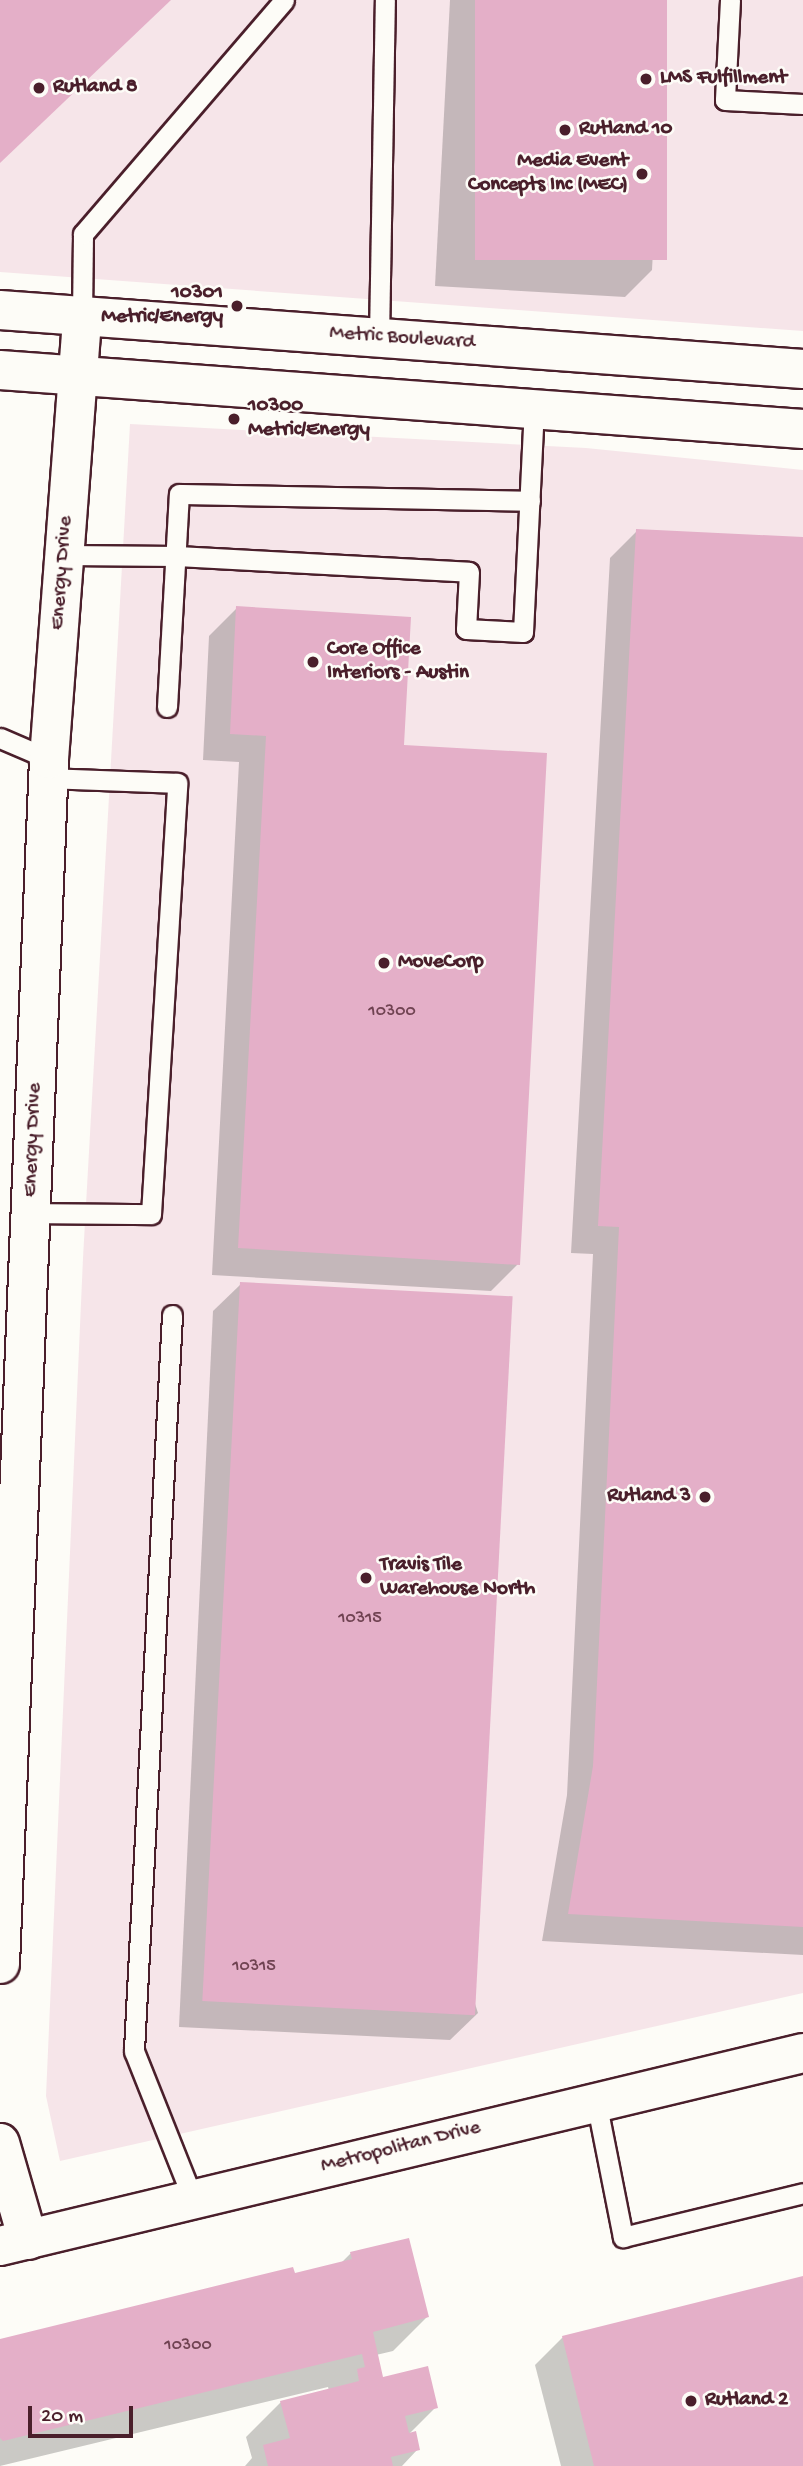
<!DOCTYPE html>
<html>
<head>
<meta charset="utf-8">
<style>
  body { margin:0 }
  #map { position:relative; width:803px; height:2466px; overflow:hidden; background:#fdfcf7; font-family:"Gochi Hand",sans-serif }
  div>[style] { position:absolute }
  .built>* { inset:0; background:#f6e5e9 }
  .shadow>* { inset:0; background:#0003 }
  .building>* { inset:0; background:#e4afc8; transform-origin:0 0 }
  .roads { filter:drop-shadow(2px 0 #4a1f2b) drop-shadow(-2px 0 #4a1f2b) drop-shadow(0 2px #4a1f2b) drop-shadow(0 -2px #4a1f2b) }
  .lane>* { height:19px; margin:-9.5px; padding:0 9.5px; transform-origin:9.5px; border-radius:9.5px; background:#fdfcf7 }
  .street>* { height:38px; margin:-19px; padding:0 19px; transform-origin:19px; border-radius:19px; background:#fdfcf7 }
  .secondary>* { height:38px; margin:-19px; padding:0 19px; transform-origin:19px; border-radius:19px; background:#fdfcf7 }
  .dots>* { width:19px; height:19px; translate:-50% -50%; box-sizing:border-box; border:4px solid #fdfcf7; border-radius:50% }
  span { translate:-50% -50%; white-space:nowrap; text-align:center; line-height:1.15; -webkit-text-stroke:5px #fdfcf7; paint-order:stroke }
  .number-label { font-size:18px; color:#704352 }
  .number-label span { -webkit-text-stroke-width:0 }
  .poi-label { font-size:21px; color:#4a1f2b; font-weight:700 }
  .left { translate:0 -50%; text-align:left }
  .right { translate:-100% -50%; text-align:right }
  .street-label { font-size:21px; color:#4a1f2b }
  .scale { position:absolute; left:28px; top:2406px; width:105px; height:32px; box-sizing:border-box; border:4px solid #4a1f2b; border-top:0; padding-left:9px; font-size:21px; line-height:24px; white-space:nowrap; color:#4a1f2b; -webkit-text-stroke:5px #fdfcf7; paint-order:stroke }
</style>
</head>
<body>
<div id="map">
  <div class="built">
    <i style="clip-path:polygon(0 0,803px 0,803px 331px,0 272px)"></i>
    <i style="clip-path:polygon(130px 424px,586px 448px,803px 470px,803px 1993px,60px 2161px,46px 2096px,83px 1258px)"></i>
  </div>
  <div class="shadow">
    <i style="clip-path:polygon(450px 0,666px 0,652px 270px,625px 297px,435px 286px)"></i>
    <i style="clip-path:polygon(637px 531px,803px 538px,803px 1955px,542px 1941px,567px 1795px,593px 1254px,571px 1253px,610px 558px)"></i>
    <i style="clip-path:polygon(237px 608px,402px 747px,518px 1264px,491px 1291px,212px 1275px,239px 762px,203px 760px,209px 636px)"></i>
    <i style="clip-path:polygon(241px 1284px,478px 2013px,450px 2040px,179px 2027px,213px 1311px)"></i>
    <i style="clip-path:polygon(351px 2253px,427px 2317px,393px 2351px,376px 2355px,381px 2379px,436px 2407px,408px 2435px,418px 2449px,402px 2466px,245px 2466px,252px 2458px,246px 2437px,281px 2402px,329px 2391px,328px 2387px,0 2466px,0 2341px,340px 2264px)"></i>
    <i style="clip-path:polygon(803px 2278px,803px 2466px,561px 2466px,535px 2365px,563px 2337px)"></i>
  </div>
  <div class="building">
    <i style="clip-path:polygon(0 0,171px 0,0 163px)"></i>
    <i style="left:475px;top:0;width:192px;height:260px"></i>
    <i style="clip-path:polygon(636px 529px,803px 537px,803px 1927px,568px 1914px,593px 1766px,619px 1227px,598px 1226px)"></i>
    <i style="clip-path:polygon(236px 606px,411px 617px,404px 745px,547px 753px,520px 1265px,238px 1248px,266px 736px,230px 734px)"></i>
    <i style="left:240px;top:1282px;width:273px;height:720px;rotate:3deg"></i>
    <i style="clip-path:polygon(409px 2238px,429px 2317px,373px 2332px,383px 2377px,428px 2366px,438px 2408px,405px 2416px,409px 2433px,416px 2431px,420px 2450px,391px 2457px,393px 2466px,268px 2466px,263px 2445px,290px 2438px,280px 2401px,359px 2381px,357px 2369px,365px 2367px,362px 2354px,3px 2441px,0 2438px,0 2339px,293px 2267px,295px 2273px,352px 2259px,350px 2252px)"></i>
    <i style="clip-path:polygon(803px 2276px,803px 2466px,594px 2466px,562px 2336px)"></i>
  </div>
  <div class="roads">
    <div class="lane">
      <i style="left:730px;top:0;width:100px;rotate:92.9deg"></i>
      <i style="left:725px;top:100px;width:78px;rotate:2.9deg"></i>
      <i style="left:82px;top:316px;width:82px;rotate:-89.3deg"></i>
      <i style="left:83px;top:234px;width:308px;rotate:-49.3deg"></i>
      <i style="left:379px;top:337px;width:337px;rotate:-89deg"></i>
      <i style="left:65px;top:555px;width:112px;rotate:0.5deg"></i>
      <i style="left:177px;top:556px;width:292px;rotate:3.1deg"></i>
      <i style="left:469px;top:572px;width:57px;rotate:93deg"></i>
      <i style="left:466px;top:629px;width:57px;rotate:3deg"></i>
      <i style="left:523px;top:632px;width:224px;rotate:-87.2deg"></i>
      <i style="left:167px;top:707px;width:213px;rotate:-86.8deg"></i>
      <i style="left:179px;top:494px;width:351px;rotate:1.1deg"></i>
      <i style="left:0;top:738px;width:53px;rotate:23.2deg"></i>
      <i style="left:31px;top:1213px;width:120px;rotate:0.5deg"></i>
      <i style="left:151px;top:1214px;width:432px;rotate:-86.5deg"></i>
      <i style="left:177px;top:783px;width:129px;rotate:-177.8deg"></i>
      <i style="left:172px;top:1315px;width:737px;rotate:92.96deg"></i>
      <i style="left:134px;top:2051px;width:162px;rotate:68.3deg"></i>
      <i style="left:596px;top:2101px;width:139px;rotate:78.8deg"></i>
      <i style="left:623px;top:2237px;width:185px;rotate:-13.7deg"></i>
    </div>
    <div class="street">
      <i style="left:0;top:1964px;width:1206px;rotate:-87.67deg"></i>
      <i style="left:49px;top:759px;width:444px;rotate:-85.7deg"></i>
      <i style="left:0;top:2143px;width:101px;rotate:73.9deg"></i>
      <i style="left:0;top:2246px;width:826px;rotate:-13.51deg"></i>
    </div>
    <div class="secondary">
      <i style="left:0;top:310px;width:805px;rotate:4.2deg"></i>
      <i style="left:0;top:370px;width:805px;rotate:4.2deg"></i>
    </div>
  </div>
  <div class="dots">
    <i style="left:646px;top:79px;background:#4a1f2b"></i>
    <i style="left:39px;top:88px;background:#4a1f2b"></i>
    <i style="left:565px;top:130px;background:#4a1f2b"></i>
    <i style="left:642px;top:174px;background:#4a1f2b"></i>
    <i style="left:237px;top:306px;background:#4a1f2b"></i>
    <i style="left:234px;top:419px;background:#4a1f2b"></i>
    <i style="left:313px;top:662px;background:#4a1f2b"></i>
    <i style="left:384px;top:963px;background:#4a1f2b"></i>
    <i style="left:705px;top:1497px;background:#4a1f2b"></i>
    <i style="left:366px;top:1578px;background:#4a1f2b"></i>
    <i style="left:691px;top:2401px;background:#4a1f2b"></i>
  </div>
  <div class="number-label">
    <span style="left:392px;top:1012px">10300</span>
    <span style="left:360px;top:1619px">10315</span>
    <span style="left:254px;top:1967px">10315</span>
    <span style="left:188px;top:2346px">10300</span>
  </div>
  <div class="poi-label">
    <span class="left" style="left:660px;top:79px">LMS Fulfillment</span>
    <span class="left" style="left:53px;top:88px">Rutland 8</span>
    <span class="left" style="left:579px;top:130px">Rutland 10</span>
    <span class="right" style="left:628px;top:174px">Media Event<br>Concepts Inc (MEC)</span>
    <span class="right" style="left:223px;top:306px">10301<br>Metric/Energy</span>
    <span class="left" style="left:248px;top:419px">10300<br>Metric/Energy</span>
    <span class="left" style="left:327px;top:662px">Core Office<br>Interiors - Austin</span>
    <span class="left" style="left:398px;top:963px">MoveCorp</span>
    <span class="right" style="left:691px;top:1497px">Rutland 3</span>
    <span class="left" style="left:380px;top:1578px">Travis Tile<br>Warehouse North</span>
    <span class="left" style="left:705px;top:2401px">Rutland 2</span>
  </div>
  <div class="street-label">
    <span style="left:402px;top:339px;rotate:4deg">Metric Boulevard</span>
    <span style="left:63px;top:573px;rotate:-86deg">Energy Drive</span>
    <span style="left:34px;top:1140px;rotate:-88deg">Energy Drive</span>
    <span style="left:401px;top:2148px;rotate:-14deg">Metropolitan Drive</span>
  </div>
  <div class="scale">20 m</div>
</div>
</body>
</html>
